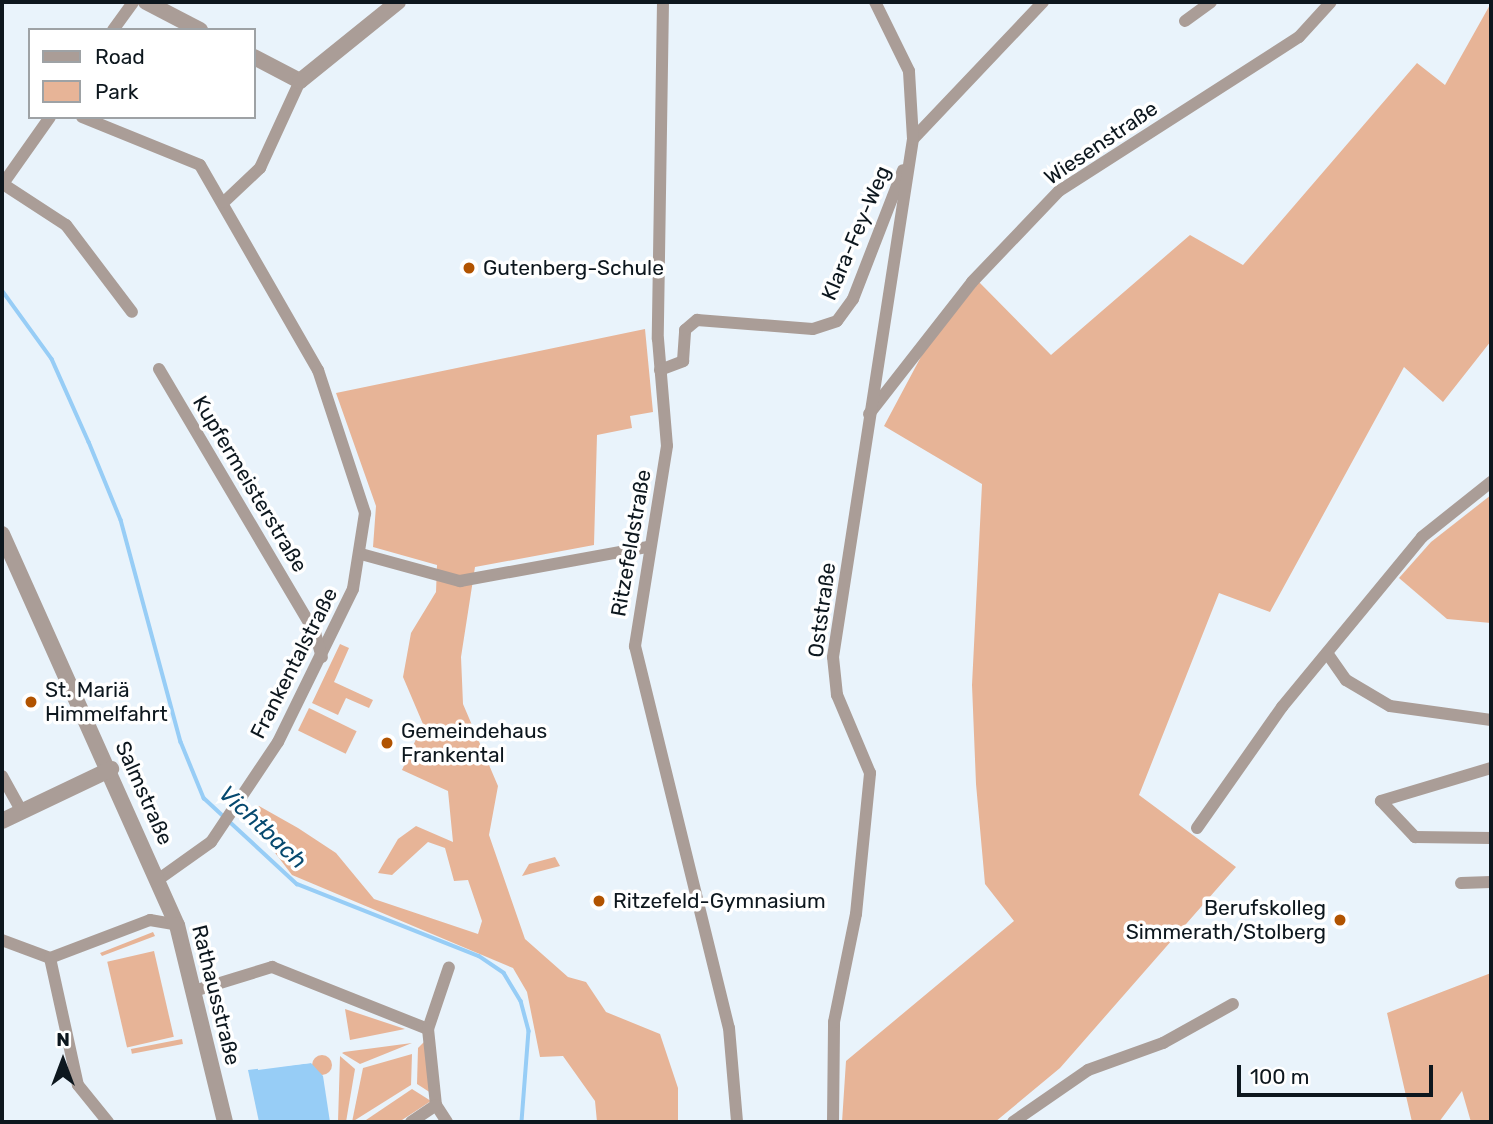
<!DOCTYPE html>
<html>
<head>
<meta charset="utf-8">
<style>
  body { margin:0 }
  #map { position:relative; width:1493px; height:1124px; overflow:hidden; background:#e9f3fb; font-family:Rubik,sans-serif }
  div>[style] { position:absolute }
  .green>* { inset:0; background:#e7b497; transform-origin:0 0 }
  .round { border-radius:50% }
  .water>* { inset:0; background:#97cdf6 }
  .pier>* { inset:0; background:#e9f3fb }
  .stream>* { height:3.5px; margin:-1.75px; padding:0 1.75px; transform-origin:1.75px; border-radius:1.75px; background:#97cdf6 }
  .minor>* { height:12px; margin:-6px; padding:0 6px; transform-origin:6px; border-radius:6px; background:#aa9d97 }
  .tertiary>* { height:16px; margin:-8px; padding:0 8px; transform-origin:8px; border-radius:8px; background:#aa9d97 }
  .dots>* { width:19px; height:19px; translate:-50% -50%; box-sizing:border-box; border:4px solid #fff; border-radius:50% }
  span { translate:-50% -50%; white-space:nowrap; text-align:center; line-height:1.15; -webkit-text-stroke:7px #fff; paint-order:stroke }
  .street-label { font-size:21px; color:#0d171e }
  .poi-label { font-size:21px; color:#0d171e }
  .left { translate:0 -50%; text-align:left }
  .right { translate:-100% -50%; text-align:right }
  .water-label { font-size:23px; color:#06496f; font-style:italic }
  .frame { position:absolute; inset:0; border:4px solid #0d171e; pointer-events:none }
  .legend { position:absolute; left:28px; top:28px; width:228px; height:91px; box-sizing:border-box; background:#fff; border:2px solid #9ea2a5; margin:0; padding:9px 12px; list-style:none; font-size:21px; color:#0d171e }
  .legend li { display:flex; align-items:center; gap:14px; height:35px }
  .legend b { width:35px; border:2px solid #9ea2a5 }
  .north { position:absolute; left:28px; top:1026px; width:70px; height:70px; -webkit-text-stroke:5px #fff; paint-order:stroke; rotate:0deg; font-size:19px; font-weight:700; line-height:28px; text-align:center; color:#0d171e }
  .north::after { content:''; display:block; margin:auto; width:24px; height:32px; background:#0d171e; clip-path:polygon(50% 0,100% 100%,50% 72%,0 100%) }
  .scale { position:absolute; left:1237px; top:1065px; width:196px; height:32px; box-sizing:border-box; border:4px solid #0d171e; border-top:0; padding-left:9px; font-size:21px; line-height:24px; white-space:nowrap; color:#0d171e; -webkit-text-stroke:5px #fff; paint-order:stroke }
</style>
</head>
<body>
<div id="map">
  <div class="green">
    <i style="clip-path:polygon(1491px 3px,1491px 341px,1443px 402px,1404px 367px,1270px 612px,1219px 593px,1139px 795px,1236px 867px,1060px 1068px,995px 1122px,842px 1122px,846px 1061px,1014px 921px,985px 884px,976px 784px,972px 685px,982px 484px,884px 426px,923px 353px,979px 282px,1051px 355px,1190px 235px,1243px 265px,1417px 63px,1445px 85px)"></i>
    <i style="clip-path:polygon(645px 329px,653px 412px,630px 416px,632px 428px,597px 435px,594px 545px,475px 567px,461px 657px,463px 704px,498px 786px,489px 835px,525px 939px,568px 977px,586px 982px,606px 1012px,660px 1034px,678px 1088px,678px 1122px,597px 1122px,595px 1101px,563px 1056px,540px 1057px,527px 992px,513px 968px,292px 875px,247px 816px,259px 806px,298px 828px,336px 853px,374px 899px,478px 934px,482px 921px,468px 880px,454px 881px,445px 848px,428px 842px,392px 875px,378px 873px,398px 839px,416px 826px,453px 842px,448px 791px,402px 770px,423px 724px,403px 677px,411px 633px,436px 592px,437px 565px,373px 547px,376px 506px,336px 393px)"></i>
    <i style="clip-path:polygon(1491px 495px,1491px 623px,1447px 619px,1399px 578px,1431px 542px)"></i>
    <i style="clip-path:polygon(340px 644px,349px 648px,334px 682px,373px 700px,369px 708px,346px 698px,338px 715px,312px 703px)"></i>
    <i style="left:309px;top:708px;width:53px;height:25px;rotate:26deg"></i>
    <i style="clip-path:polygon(555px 857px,560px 866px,522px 876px,529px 864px)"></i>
    <i style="clip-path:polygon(153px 932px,155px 936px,102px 956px,100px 953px)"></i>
    <i style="left:154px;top:951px;width:88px;height:48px;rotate:77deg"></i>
    <i style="clip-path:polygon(1491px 973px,1491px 1122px,1471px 1122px,1462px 1091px,1439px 1122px,1412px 1122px,1387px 1013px)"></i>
    <i style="clip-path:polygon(345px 1009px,405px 1029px,350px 1040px)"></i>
    <i style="left:182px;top:1039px;width:5px;height:52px;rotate:79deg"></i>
    <i style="clip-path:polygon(425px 1041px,431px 1093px,417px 1084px,418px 1048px)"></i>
    <i style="clip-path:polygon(412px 1043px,360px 1064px,342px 1053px,344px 1052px)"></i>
    <i style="clip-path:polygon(412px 1054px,411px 1085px,352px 1122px,363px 1068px)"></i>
    <i class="round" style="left:312px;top:1055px;width:20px;height:20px"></i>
    <i style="clip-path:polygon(340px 1056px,355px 1069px,346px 1122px,338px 1122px)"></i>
    <i style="clip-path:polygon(412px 1089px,431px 1101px,399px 1122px,363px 1122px)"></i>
  </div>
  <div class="water">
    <i style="clip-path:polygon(311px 1063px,323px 1076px,330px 1122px,259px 1122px,248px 1070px)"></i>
  </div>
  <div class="pier">
    <i style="clip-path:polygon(310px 1060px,311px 1063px,258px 1070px,258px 1066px)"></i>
  </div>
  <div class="stream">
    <i style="left:2px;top:290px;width:85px;rotate:54.1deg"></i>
    <i style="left:52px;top:359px;width:91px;rotate:66deg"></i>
    <i style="left:89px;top:442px;width:84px;rotate:67.7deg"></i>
    <i style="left:121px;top:520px;width:230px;rotate:74.9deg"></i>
    <i style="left:181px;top:742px;width:61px;rotate:67.7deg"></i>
    <i style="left:204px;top:798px;width:26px;rotate:43deg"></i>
    <i style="left:229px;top:821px;width:93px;rotate:42.8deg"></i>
    <i style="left:297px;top:884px;width:196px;rotate:21.6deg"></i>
    <i style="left:479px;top:956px;width:30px;rotate:34deg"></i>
    <i style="left:504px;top:973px;width:33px;rotate:59deg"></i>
    <i style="left:521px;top:1001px;width:31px;rotate:75deg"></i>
    <i style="left:529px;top:1031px;width:91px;rotate:94.4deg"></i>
  </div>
  <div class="minor">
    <i style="left:663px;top:2px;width:337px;rotate:90.9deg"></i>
    <i style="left:658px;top:339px;width:107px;rotate:85.2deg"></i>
    <i style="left:667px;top:446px;width:203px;rotate:99.1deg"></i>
    <i style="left:635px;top:646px;width:393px;rotate:76.2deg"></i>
    <i style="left:729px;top:1028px;width:94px;rotate:85.1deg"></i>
    <i style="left:1185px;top:21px;width:32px;rotate:-36deg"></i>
    <i style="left:113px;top:30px;width:34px;rotate:-54deg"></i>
    <i style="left:82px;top:117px;width:127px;rotate:22.1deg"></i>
    <i style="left:200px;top:165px;width:237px;rotate:60.1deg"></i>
    <i style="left:318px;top:370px;width:151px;rotate:71.8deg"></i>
    <i style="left:365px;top:513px;width:77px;rotate:99deg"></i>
    <i style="left:353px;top:589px;width:170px;rotate:116.1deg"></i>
    <i style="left:278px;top:742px;width:120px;rotate:123.8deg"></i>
    <i style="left:211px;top:842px;width:64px;rotate:144.6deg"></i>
    <i style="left:913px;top:139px;width:189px;rotate:-46.5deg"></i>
    <i style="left:3px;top:184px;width:75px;rotate:33.1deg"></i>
    <i style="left:66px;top:225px;width:109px;rotate:52.8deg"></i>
    <i style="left:2px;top:185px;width:83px;rotate:-54.8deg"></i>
    <i style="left:224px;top:202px;width:50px;rotate:-43.4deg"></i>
    <i style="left:260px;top:168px;width:96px;rotate:-65.3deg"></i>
    <i style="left:159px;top:369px;width:307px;rotate:59.4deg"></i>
    <i style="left:315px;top:633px;width:25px;rotate:74deg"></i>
    <i style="left:660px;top:370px;width:25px;rotate:-21deg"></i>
    <i style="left:683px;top:361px;width:31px;rotate:-86deg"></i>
    <i style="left:685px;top:330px;width:16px;rotate:-40deg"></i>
    <i style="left:697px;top:320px;width:116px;rotate:4.4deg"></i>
    <i style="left:813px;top:329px;width:25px;rotate:-18deg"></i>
    <i style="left:837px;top:321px;width:27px;rotate:-54deg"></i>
    <i style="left:853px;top:299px;width:138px;rotate:-68.8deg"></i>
    <i style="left:869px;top:414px;width:167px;rotate:-52deg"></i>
    <i style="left:972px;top:282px;width:126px;rotate:-46.3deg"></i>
    <i style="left:1059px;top:191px;width:285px;rotate:-32.7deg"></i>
    <i style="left:1299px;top:37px;width:47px;rotate:-47.6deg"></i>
    <i style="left:361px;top:554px;width:103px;rotate:15.3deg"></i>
    <i style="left:460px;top:581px;width:191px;rotate:-10.3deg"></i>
    <i style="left:1327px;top:653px;width:33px;rotate:55deg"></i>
    <i style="left:1346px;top:680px;width:51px;rotate:30.6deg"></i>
    <i style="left:1390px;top:706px;width:102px;rotate:7.9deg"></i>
    <i style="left:1491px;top:768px;width:115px;rotate:163.3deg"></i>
    <i style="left:1381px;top:801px;width:50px;rotate:46.6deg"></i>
    <i style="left:1415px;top:837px;width:76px;rotate:0.8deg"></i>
    <i style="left:2px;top:776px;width:41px;rotate:60.9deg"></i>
    <i style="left:1197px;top:828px;width:148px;rotate:-54.9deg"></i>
    <i style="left:1282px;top:707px;width:220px;rotate:-50.5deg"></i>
    <i style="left:1422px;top:537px;width:88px;rotate:-38.6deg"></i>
    <i style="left:1461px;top:883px;width:30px;rotate:-2deg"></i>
    <i style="left:2px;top:940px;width:51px;rotate:20.6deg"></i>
    <i style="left:50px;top:958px;width:130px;rotate:77.6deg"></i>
    <i style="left:78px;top:1085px;width:48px;rotate:51deg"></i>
    <i style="left:50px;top:958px;width:107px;rotate:-20.8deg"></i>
    <i style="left:150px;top:920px;width:27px;rotate:10deg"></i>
    <i style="left:194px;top:991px;width:82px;rotate:-17.1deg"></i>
    <i style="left:272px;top:967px;width:168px;rotate:21.7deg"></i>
    <i style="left:428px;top:1029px;width:76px;rotate:84deg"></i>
    <i style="left:436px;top:1105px;width:20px;rotate:57deg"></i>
    <i style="left:428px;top:1029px;width:65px;rotate:-71.3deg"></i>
    <i style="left:411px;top:1122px;width:30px;rotate:-34deg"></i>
    <i style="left:833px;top:1122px;width:100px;rotate:-89.4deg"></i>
    <i style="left:834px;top:1022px;width:110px;rotate:-78.5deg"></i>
    <i style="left:856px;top:914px;width:142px;rotate:-84.3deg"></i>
    <i style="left:870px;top:773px;width:85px;rotate:-112.9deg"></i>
    <i style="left:837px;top:695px;width:38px;rotate:-96deg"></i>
    <i style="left:833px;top:657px;width:524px;rotate:-81.22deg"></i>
    <i style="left:913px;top:139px;width:68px;rotate:-93.4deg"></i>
    <i style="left:909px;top:71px;width:77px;rotate:-116.2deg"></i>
    <i style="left:1013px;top:1122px;width:91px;rotate:-34.7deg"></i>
    <i style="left:1088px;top:1070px;width:80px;rotate:-19.8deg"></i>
    <i style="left:1163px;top:1043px;width:80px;rotate:-29.1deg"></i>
  </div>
  <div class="tertiary">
    <i style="left:146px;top:2px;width:61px;rotate:27.4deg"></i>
    <i style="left:254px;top:57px;width:52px;rotate:27.6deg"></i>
    <i style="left:300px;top:81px;width:126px;rotate:-38.9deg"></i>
    <i style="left:2px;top:534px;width:428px;rotate:65.9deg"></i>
    <i style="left:177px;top:925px;width:203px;rotate:76.3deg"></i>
    <i style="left:2px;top:821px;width:121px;rotate:-25.5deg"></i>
  </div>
  <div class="dots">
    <i style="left:469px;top:268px;background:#b15300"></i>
    <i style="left:31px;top:702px;background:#b15300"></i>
    <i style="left:387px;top:743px;background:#b15300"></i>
    <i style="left:599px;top:901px;background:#b15300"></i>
    <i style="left:1340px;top:920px;background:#b15300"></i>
  </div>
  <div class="street-label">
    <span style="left:1101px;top:143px;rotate:-34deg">Wiesenstraße</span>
    <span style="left:856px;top:233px;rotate:-67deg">Klara-Fey-Weg</span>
    <span style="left:250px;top:484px;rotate:59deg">Kupfermeisterstraße</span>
    <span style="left:631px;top:543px;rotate:-80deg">Ritzefeldstraße</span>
    <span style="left:822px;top:610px;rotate:-82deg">Oststraße</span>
    <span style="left:294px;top:663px;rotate:-63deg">Frankentalstraße</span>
    <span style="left:144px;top:793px;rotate:66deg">Salmstraße</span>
    <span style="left:216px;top:995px;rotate:76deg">Rathausstraße</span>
  </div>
  <div class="poi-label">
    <span class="left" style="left:483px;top:268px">Gutenberg-Schule</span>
    <span class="left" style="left:45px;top:702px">St. Mariä<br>Himmelfahrt</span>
    <span class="left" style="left:401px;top:743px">Gemeindehaus<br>Frankental</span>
    <span class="left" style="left:613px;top:901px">Ritzefeld-Gymnasium</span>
    <span class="right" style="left:1326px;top:920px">Berufskolleg<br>Simmerath/Stolberg</span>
  </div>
  <div class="water-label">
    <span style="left:263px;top:827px;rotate:43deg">Vichtbach</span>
  </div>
  <div class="frame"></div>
  <ul class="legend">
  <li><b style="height:9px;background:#aa9d97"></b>Road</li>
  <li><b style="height:19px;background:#e7b497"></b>Park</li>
  </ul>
  <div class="north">N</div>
  <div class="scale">100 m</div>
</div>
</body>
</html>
